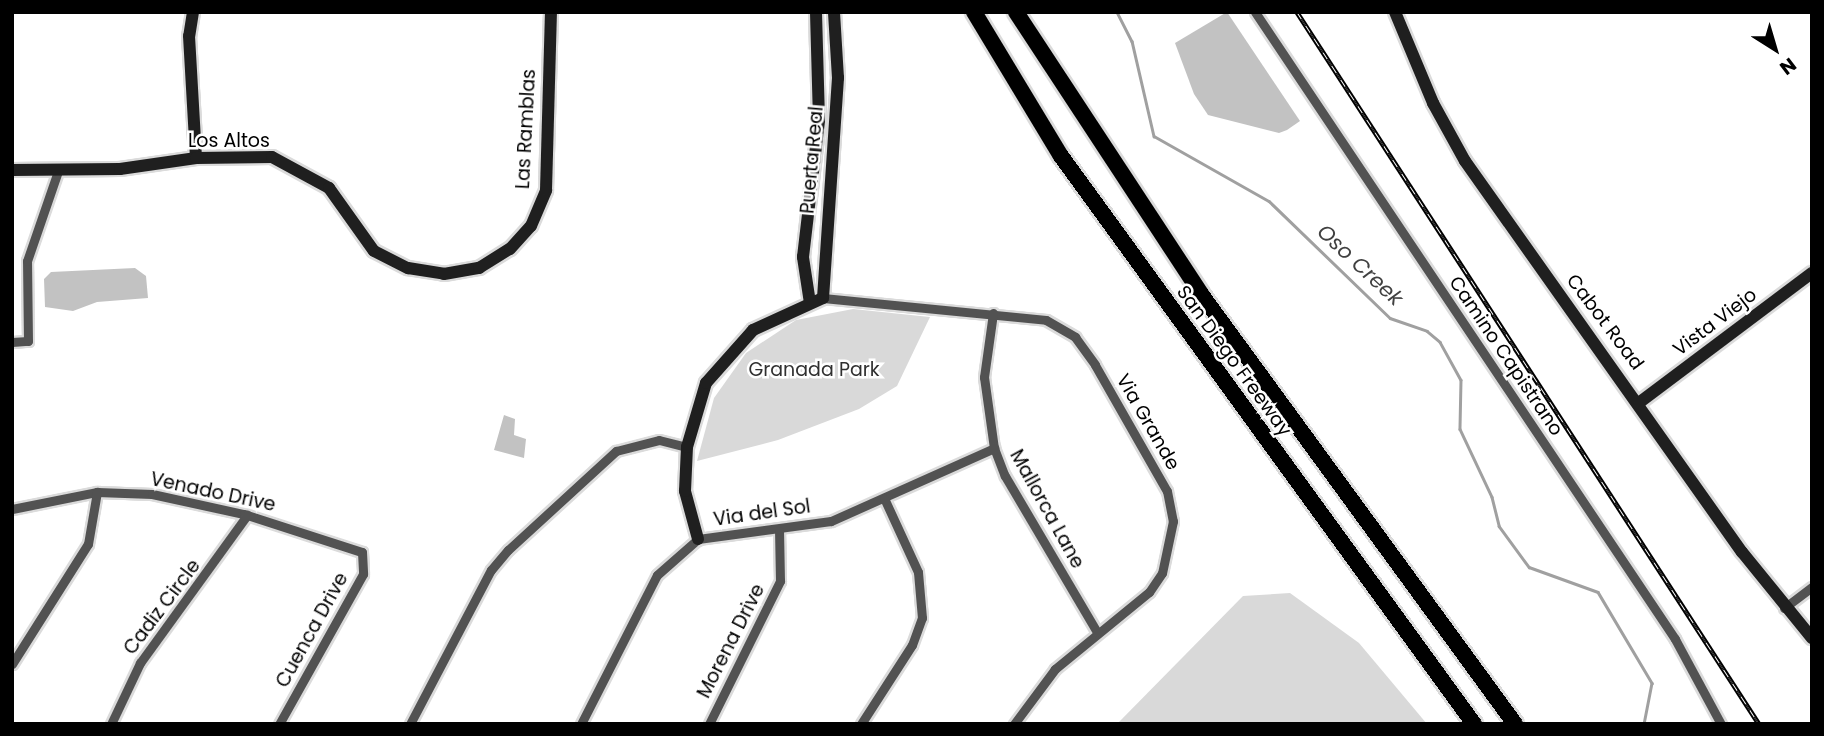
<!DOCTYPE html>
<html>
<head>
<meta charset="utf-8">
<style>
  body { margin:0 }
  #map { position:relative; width:1824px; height:736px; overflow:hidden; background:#fff; font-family:Poppins,sans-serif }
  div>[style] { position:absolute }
  .green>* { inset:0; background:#d9d9d9 }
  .stream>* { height:2.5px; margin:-1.25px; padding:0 1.25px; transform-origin:1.25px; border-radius:1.25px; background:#a0a0a0 }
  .building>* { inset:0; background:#c2c2c2 }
  .roads { filter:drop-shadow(2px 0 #dbdbdb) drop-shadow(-2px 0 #dbdbdb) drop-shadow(0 2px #dbdbdb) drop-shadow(0 -2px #dbdbdb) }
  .street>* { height:9px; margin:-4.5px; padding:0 4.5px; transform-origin:4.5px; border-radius:4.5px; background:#525252 }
  .secondary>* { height:12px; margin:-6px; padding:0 6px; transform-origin:6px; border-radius:6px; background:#1f1f1f }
  .highway>* { height:16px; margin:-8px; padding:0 8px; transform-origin:8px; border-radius:8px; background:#000 }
  .rail>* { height:5px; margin-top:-2.5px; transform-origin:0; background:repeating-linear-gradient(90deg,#fff 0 8px,#000 0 16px); box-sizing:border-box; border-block:2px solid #000 }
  span { translate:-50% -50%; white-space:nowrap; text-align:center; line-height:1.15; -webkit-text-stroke:5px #fff; paint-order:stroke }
  .street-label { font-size:19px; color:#000 }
  .park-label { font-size:19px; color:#303030 }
  .water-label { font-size:21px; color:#414141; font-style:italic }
  .frame { position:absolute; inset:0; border:14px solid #000; pointer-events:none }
  .north { position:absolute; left:1740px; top:14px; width:70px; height:70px; -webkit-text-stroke:5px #fff; paint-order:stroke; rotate:143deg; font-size:19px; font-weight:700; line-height:28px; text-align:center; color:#000 }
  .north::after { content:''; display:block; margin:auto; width:24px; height:32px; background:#000; clip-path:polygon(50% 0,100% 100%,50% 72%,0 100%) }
</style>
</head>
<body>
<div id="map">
  <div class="green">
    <i style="clip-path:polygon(853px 309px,930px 317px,897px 386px,859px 409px,778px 440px,697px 461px,714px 398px,746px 353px,796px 320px)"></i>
    <i style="clip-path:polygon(1290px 593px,1359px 643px,1427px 724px,1117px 724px,1243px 596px)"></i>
  </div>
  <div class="stream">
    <i style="left:1117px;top:12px;width:33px;rotate:63deg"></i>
    <i style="left:1132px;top:41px;width:98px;rotate:77deg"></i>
    <i style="left:1154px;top:136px;width:132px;rotate:29.5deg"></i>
    <i style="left:1269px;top:201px;width:168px;rotate:44deg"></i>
    <i style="left:1390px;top:318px;width:39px;rotate:19deg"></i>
    <i style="left:1427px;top:331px;width:17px;rotate:40deg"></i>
    <i style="left:1440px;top:342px;width:43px;rotate:61.1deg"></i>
    <i style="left:1461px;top:380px;width:49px;rotate:91.2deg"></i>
    <i style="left:1460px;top:429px;width:75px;rotate:64.8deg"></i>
    <i style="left:1492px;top:497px;width:30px;rotate:76deg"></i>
    <i style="left:1499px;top:526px;width:51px;rotate:53.8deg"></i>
    <i style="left:1529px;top:567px;width:73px;rotate:19.9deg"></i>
    <i style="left:1598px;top:592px;width:106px;rotate:59.3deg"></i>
    <i style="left:1652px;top:683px;width:42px;rotate:101deg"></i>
  </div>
  <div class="building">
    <i style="clip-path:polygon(1227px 12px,1300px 121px,1287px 130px,1279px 133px,1208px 115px,1194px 94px,1175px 43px)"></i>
    <i style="clip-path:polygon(135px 268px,146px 276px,148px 298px,97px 302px,73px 311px,45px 307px,44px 279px,51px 272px)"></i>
    <i style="clip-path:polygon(504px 415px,515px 419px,514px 435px,526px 439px,524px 458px,494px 450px)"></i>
  </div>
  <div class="roads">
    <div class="street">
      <i style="left:1255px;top:12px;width:755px;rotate:56.18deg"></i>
      <i style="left:1675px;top:639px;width:97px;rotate:61.6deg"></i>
      <i style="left:823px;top:298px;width:224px;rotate:5.6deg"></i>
      <i style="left:1046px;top:320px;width:34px;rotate:30deg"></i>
      <i style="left:1075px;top:337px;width:34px;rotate:54deg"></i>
      <i style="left:1095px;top:365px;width:145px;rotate:60.3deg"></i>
      <i style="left:1167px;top:491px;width:31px;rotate:79deg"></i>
      <i style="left:1173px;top:521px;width:53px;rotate:101.9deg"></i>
      <i style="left:1162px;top:573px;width:23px;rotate:124deg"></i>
      <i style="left:1149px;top:592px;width:122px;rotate:140.7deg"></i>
      <i style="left:1055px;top:669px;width:69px;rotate:126.7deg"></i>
      <i style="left:993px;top:313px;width:65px;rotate:98deg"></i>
      <i style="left:984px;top:377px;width:72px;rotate:82deg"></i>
      <i style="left:994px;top:448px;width:30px;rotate:69deg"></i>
      <i style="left:1005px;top:476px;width:181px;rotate:59.5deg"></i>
      <i style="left:12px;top:342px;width:16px;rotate:-4deg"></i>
      <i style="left:28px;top:341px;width:80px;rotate:-90.7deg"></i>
      <i style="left:27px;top:261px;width:95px;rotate:-71deg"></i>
      <i style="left:12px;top:509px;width:87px;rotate:-11.3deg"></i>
      <i style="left:97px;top:492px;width:55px;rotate:2.1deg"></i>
      <i style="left:152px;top:494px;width:94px;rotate:12.3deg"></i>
      <i style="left:244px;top:514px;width:124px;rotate:17.9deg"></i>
      <i style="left:362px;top:552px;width:22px;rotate:87deg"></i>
      <i style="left:363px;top:574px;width:172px;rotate:119.2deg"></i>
      <i style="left:1784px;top:608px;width:35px;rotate:-37deg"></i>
      <i style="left:12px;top:664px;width:142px;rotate:-57.7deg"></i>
      <i style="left:88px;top:544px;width:53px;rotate:-80.2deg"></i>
      <i style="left:111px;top:724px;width:68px;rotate:-64.6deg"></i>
      <i style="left:140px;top:663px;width:183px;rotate:-54.1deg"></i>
      <i style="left:410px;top:724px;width:174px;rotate:-62.3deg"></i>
      <i style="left:491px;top:570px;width:26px;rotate:-50deg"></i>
      <i style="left:508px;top:550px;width:147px;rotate:-42.5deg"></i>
      <i style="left:616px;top:451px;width:44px;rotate:-14.3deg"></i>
      <i style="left:659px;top:440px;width:29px;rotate:14deg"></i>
      <i style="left:581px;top:724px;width:167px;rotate:-63deg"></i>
      <i style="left:657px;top:575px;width:55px;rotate:-41.3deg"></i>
      <i style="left:698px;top:539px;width:134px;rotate:-7.7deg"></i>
      <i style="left:831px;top:521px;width:179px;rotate:-24.1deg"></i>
      <i style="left:709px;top:724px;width:160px;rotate:-63.6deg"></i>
      <i style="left:780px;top:581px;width:50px;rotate:-91.1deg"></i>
      <i style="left:861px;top:724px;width:94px;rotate:-57.2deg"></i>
      <i style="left:912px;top:645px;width:29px;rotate:-70deg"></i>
      <i style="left:922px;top:618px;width:46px;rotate:-95deg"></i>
      <i style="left:918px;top:572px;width:81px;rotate:-114.7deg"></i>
    </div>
    <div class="secondary">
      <i style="left:193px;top:12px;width:24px;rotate:99deg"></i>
      <i style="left:189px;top:36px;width:122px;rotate:86.7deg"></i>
      <i style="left:1395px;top:12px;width:99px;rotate:67.3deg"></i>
      <i style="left:1433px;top:103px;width:66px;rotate:61.1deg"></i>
      <i style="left:1465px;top:161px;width:479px;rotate:54.7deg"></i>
      <i style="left:1742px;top:552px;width:111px;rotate:50.9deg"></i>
      <i style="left:12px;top:170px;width:108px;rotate:-0.5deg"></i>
      <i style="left:120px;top:169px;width:77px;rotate:-8.2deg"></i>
      <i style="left:196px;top:158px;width:76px;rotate:-0.8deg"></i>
      <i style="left:272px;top:157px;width:65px;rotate:28.5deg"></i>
      <i style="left:329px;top:188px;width:77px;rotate:54.5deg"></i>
      <i style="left:374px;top:251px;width:38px;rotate:27deg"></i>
      <i style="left:408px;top:268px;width:36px;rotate:9deg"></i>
      <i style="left:444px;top:274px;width:36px;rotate:-10deg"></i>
      <i style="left:479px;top:268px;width:36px;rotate:-32deg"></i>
      <i style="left:510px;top:249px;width:31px;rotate:-48deg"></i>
      <i style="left:531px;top:226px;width:39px;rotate:-67deg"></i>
      <i style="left:546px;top:190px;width:178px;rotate:-88.4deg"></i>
      <i style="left:810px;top:303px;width:47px;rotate:-98.7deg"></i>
      <i style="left:803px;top:257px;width:138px;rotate:-83.3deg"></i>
      <i style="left:819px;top:120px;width:108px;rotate:-91.6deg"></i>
      <i style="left:1640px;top:402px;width:215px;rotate:-36.9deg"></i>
      <i style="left:698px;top:539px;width:50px;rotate:-105.2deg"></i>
      <i style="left:685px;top:491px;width:44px;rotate:-87.4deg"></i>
      <i style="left:687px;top:447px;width:67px;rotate:-73.5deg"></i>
      <i style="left:706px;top:383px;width:71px;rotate:-48.4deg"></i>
      <i style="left:753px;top:330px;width:77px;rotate:-24.6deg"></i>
      <i style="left:823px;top:298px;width:221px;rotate:-86.1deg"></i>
      <i style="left:838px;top:78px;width:66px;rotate:-93.5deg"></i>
    </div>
    <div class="highway">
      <i style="left:974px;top:12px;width:168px;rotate:58.9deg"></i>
      <i style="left:1061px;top:156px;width:702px;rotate:53.98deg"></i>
      <i style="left:1016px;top:12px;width:337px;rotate:56.7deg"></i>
      <i style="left:1201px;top:294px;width:532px;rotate:53.86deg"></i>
    </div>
  </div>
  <div class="rail">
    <i style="left:1297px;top:12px;width:849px;rotate:57.02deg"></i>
  </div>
  <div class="street-label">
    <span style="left:526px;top:129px;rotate:-87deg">Las Ramblas</span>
    <span style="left:229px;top:141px">Los Altos</span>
    <span style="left:812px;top:160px;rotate:-85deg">Puerta Real</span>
    <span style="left:1605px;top:322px;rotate:53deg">Cabot Road</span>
    <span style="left:1715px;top:322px;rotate:-37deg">Vista Viejo</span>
    <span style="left:1506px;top:356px;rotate:56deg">Camino Capistrano</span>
    <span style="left:1234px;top:361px;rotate:54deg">San Diego Freeway</span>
    <span style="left:1148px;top:422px;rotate:60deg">Via Grande</span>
    <span style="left:213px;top:492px;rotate:12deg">Venado Drive</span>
    <span style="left:1047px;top:509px;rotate:61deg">Mallorca Lane</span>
    <span style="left:762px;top:513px;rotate:-8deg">Via del Sol</span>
    <span style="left:162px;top:607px;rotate:-53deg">Cadiz Circle</span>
    <span style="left:312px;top:630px;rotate:-61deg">Cuenca Drive</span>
    <span style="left:731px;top:641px;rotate:-63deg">Morena Drive</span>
  </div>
  <div class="park-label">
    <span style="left:814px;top:370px">Granada Park</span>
  </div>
  <div class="water-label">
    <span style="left:1360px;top:265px;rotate:43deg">Oso Creek</span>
  </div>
  <div class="frame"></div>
  <div class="north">N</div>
</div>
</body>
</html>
